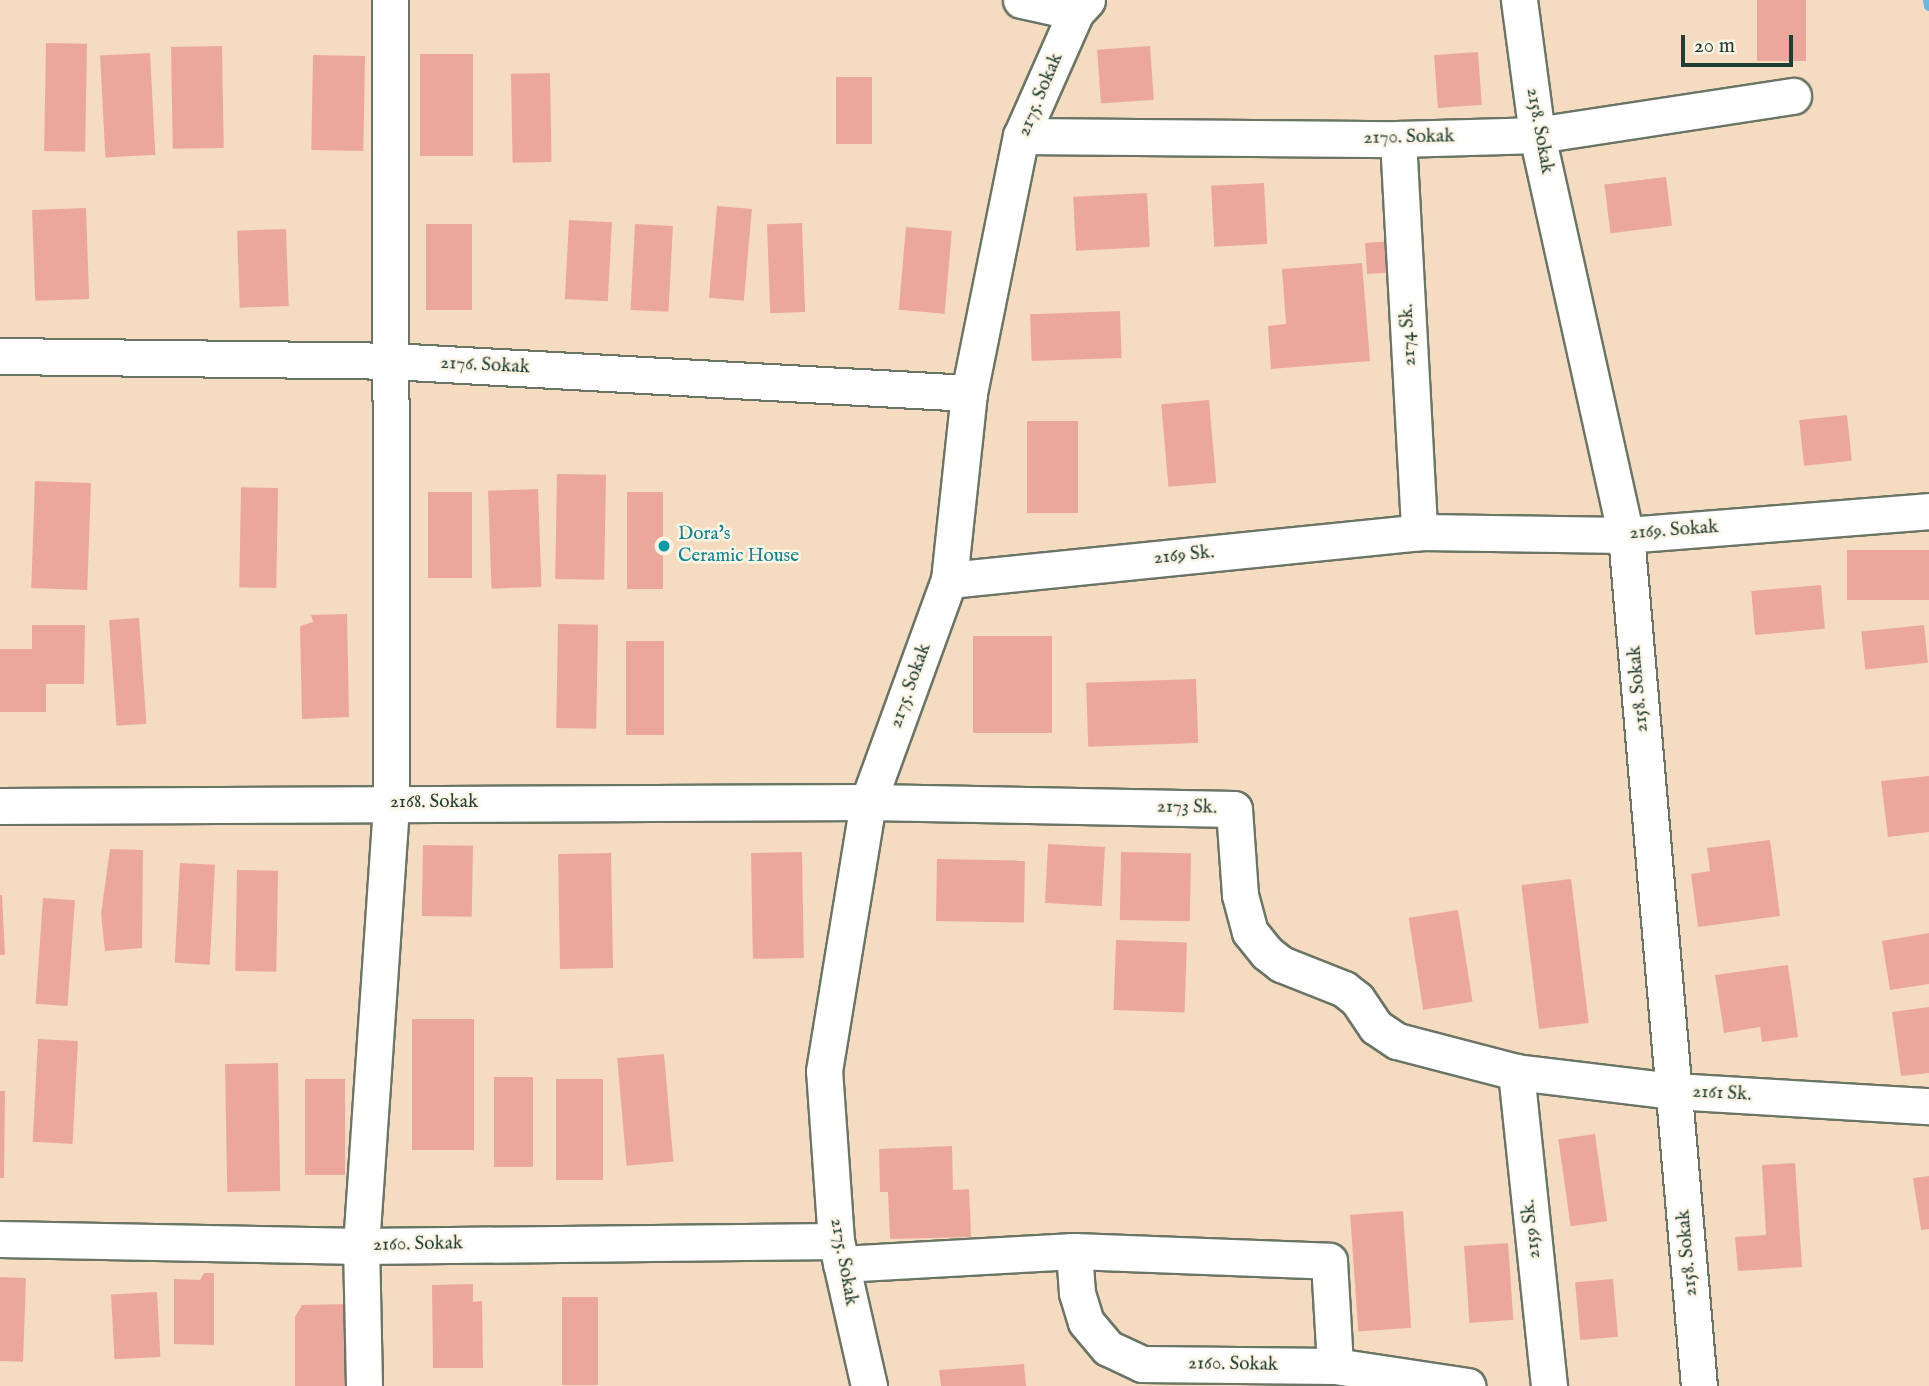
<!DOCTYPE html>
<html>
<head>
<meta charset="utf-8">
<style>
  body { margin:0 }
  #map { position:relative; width:1929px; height:1386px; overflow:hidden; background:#f5dcc0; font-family:"IM FELL English",serif }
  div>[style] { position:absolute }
  .stream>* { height:10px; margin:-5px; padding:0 5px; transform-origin:5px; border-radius:5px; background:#67b9e2 }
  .building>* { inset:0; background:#eca79d; transform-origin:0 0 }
  .roads { filter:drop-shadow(2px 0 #6a7565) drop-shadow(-2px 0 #6a7565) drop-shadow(0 2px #6a7565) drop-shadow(0 -2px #6a7565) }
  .minor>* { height:35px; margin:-17.5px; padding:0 17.5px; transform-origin:17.5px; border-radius:17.5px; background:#fff }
  .dots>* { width:19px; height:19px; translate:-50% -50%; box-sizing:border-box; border:4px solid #fcf5e5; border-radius:50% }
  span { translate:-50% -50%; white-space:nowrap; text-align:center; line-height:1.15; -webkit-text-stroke:5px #fcf5e5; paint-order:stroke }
  .street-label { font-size:19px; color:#1f3d34 }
  .culture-label { font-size:19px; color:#0d838f }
  .left { translate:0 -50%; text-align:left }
  .scale { position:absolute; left:1681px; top:35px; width:112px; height:32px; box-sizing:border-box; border:4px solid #1f3d34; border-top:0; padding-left:9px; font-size:21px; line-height:24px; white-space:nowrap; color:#1f3d34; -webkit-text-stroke:5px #fcf5e5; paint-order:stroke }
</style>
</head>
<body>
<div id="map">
  <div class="stream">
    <i style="left:1928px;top:0;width:6px;rotate:81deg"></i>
  </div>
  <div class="building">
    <i style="left:1757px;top:0;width:49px;height:61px"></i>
    <i style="left:46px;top:43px;width:41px;height:108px;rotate:1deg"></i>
    <i style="left:222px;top:46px;width:102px;height:51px;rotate:89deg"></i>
    <i style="left:1150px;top:46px;width:54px;height:53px;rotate:86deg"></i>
    <i style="left:1478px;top:52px;width:53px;height:44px;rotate:86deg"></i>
    <i style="left:150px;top:53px;width:102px;height:50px;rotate:87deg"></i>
    <i style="left:420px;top:54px;width:53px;height:102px"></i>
    <i style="left:313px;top:55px;width:52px;height:95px;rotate:1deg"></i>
    <i style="left:550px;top:73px;width:89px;height:39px;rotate:89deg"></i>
    <i style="left:836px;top:77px;width:36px;height:67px"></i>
    <i style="left:1666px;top:177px;width:49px;height:62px;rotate:83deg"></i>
    <i style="left:1264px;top:183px;width:61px;height:53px;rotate:87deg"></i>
    <i style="left:1147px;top:193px;width:54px;height:74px;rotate:87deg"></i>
    <i style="left:717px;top:206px;width:35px;height:92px;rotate:5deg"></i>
    <i style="left:86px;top:208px;width:91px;height:54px;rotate:88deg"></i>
    <i style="left:569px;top:220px;width:43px;height:79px;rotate:3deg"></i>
    <i style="left:802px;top:223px;width:89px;height:35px;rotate:88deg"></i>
    <i style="left:426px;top:224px;width:46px;height:86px"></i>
    <i style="left:635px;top:224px;width:38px;height:86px;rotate:3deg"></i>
    <i style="left:906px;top:227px;width:46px;height:83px;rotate:5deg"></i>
    <i style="left:286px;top:229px;width:77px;height:49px;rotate:88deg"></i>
    <i style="left:1395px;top:241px;width:31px;height:30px;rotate:86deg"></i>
    <i style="clip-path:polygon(1362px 263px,1370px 361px,1271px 369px,1268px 326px,1286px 324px,1282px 269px)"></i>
    <i style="left:1120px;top:311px;width:47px;height:90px;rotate:88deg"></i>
    <i style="left:1209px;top:400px;width:83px;height:48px;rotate:85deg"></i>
    <i style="left:1847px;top:415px;width:46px;height:48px;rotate:84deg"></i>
    <i style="left:1027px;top:421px;width:51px;height:92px"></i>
    <i style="left:557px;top:474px;width:49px;height:105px;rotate:1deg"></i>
    <i style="left:35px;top:481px;width:56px;height:107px;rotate:2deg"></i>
    <i style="left:278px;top:488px;width:100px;height:37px;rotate:91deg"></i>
    <i style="left:538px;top:489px;width:98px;height:50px;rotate:88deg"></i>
    <i style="left:428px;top:492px;width:44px;height:86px"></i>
    <i style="left:627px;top:492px;width:36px;height:97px"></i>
    <i style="left:1929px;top:550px;width:50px;height:82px;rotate:90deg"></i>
    <i style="left:1821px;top:585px;width:44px;height:70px;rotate:85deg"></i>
    <i style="clip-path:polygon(347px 614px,349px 717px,302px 719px,300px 626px,313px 622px,311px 615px)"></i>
    <i style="left:139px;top:618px;width:106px;height:30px;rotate:86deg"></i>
    <i style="left:558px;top:624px;width:40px;height:104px;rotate:1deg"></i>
    <i style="clip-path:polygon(32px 625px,85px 625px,84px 684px,46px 684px,46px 712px,0 712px,0 649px,32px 649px)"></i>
    <i style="left:1924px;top:625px;width:38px;height:63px;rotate:84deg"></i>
    <i style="left:973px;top:636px;width:79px;height:97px"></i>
    <i style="left:626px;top:641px;width:38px;height:94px"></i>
    <i style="left:1196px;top:679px;width:64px;height:110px;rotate:88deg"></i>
    <i style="clip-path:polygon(1929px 776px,1929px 832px,1888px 837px,1881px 781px)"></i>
    <i style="clip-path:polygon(1770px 840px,1780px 916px,1698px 927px,1691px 874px,1710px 871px,1707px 848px)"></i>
    <i style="left:1048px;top:844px;width:57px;height:59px;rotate:3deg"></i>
    <i style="left:423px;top:845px;width:50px;height:71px;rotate:1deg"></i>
    <i style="clip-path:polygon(110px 849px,143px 850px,142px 948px,105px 951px,101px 914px)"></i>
    <i style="left:802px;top:852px;width:106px;height:51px;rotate:89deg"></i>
    <i style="left:1121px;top:852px;width:70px;height:68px;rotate:1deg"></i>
    <i style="left:611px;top:853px;width:115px;height:53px;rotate:89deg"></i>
    <i style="left:937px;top:859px;width:88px;height:62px;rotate:1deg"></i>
    <i style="left:180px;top:863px;width:35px;height:100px;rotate:3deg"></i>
    <i style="left:237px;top:870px;width:41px;height:101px;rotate:1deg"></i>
    <i style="left:1571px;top:879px;width:145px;height:50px;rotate:83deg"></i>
    <i style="clip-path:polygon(0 895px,2px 895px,5px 955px,0 955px)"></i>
    <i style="left:43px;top:898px;width:32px;height:106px;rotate:4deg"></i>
    <i style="left:1458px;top:910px;width:93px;height:50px;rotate:81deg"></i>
    <i style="clip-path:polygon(1929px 933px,1929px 984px,1890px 990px,1882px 941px)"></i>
    <i style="left:1116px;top:940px;width:71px;height:70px;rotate:2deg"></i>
    <i style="clip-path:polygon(1788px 965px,1798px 1037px,1762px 1042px,1760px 1027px,1724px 1033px,1715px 975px)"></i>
    <i style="clip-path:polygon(1929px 1007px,1929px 1073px,1901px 1076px,1892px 1012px)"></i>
    <i style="left:412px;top:1019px;width:62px;height:131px"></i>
    <i style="left:38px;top:1039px;width:40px;height:103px;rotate:3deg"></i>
    <i style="left:664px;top:1054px;width:108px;height:47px;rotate:85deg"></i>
    <i style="left:278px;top:1063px;width:128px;height:53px;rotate:89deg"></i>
    <i style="left:494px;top:1077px;width:39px;height:90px"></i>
    <i style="left:305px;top:1079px;width:40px;height:96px"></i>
    <i style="left:556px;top:1079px;width:47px;height:101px"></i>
    <i style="clip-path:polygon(0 1091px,5px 1091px,4px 1178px,0 1178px)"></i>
    <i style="left:1595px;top:1134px;width:88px;height:37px;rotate:82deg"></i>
    <i style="clip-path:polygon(952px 1146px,953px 1190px,969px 1189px,971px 1237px,890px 1239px,888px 1192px,880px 1192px,879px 1149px)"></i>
    <i style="clip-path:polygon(1795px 1163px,1802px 1267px,1738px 1271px,1735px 1237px,1766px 1235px,1762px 1165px)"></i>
    <i style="clip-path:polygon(1929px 1176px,1929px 1229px,1921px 1230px,1913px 1178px)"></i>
    <i style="left:1403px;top:1211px;width:117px;height:53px;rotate:86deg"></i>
    <i style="left:1508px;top:1243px;width:77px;height:44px;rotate:86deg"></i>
    <i style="clip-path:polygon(204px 1273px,214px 1273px,214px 1345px,174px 1344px,174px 1279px,200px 1280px)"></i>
    <i style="left:0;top:1277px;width:26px;height:84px;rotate:2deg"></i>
    <i style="left:1613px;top:1279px;width:58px;height:38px;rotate:85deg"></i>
    <i style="clip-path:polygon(473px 1284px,473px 1302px,482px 1301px,483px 1368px,433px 1368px,432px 1285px)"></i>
    <i style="left:157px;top:1292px;width:65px;height:46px;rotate:87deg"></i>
    <i style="left:562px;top:1297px;width:36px;height:88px"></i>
    <i style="clip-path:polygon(347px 1304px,346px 1386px,295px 1386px,295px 1317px,302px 1305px)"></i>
    <i style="clip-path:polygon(1024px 1364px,1026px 1386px,941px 1386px,939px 1370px)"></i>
  </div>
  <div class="roads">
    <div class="minor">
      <i style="left:1021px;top:0;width:56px;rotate:12.3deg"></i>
      <i style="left:1519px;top:0;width:136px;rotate:82.4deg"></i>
      <i style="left:1537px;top:135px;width:410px;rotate:77.5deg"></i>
      <i style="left:1626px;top:535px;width:854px;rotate:85.1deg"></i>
      <i style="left:1021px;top:136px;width:377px;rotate:0.5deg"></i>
      <i style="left:1398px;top:139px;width:139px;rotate:-1.6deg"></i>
      <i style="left:1537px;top:135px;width:259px;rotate:-8.7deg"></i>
      <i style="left:1398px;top:139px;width:394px;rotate:86.9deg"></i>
      <i style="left:0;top:356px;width:391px;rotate:0.7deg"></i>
      <i style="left:391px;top:361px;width:579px;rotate:3.17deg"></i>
      <i style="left:949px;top:580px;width:472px;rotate:-5.8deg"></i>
      <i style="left:1419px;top:532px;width:207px;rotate:0.8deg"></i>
      <i style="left:1626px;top:535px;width:304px;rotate:-4.5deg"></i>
      <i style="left:0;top:806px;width:868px;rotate:-0.26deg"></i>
      <i style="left:868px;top:802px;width:366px;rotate:1.1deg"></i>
      <i style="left:1234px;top:809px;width:86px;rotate:86deg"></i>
      <i style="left:1240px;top:895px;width:38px;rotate:75deg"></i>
      <i style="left:1250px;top:932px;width:27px;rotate:51deg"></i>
      <i style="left:1267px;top:953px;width:18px;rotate:38deg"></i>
      <i style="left:1281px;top:964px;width:68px;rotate:21.6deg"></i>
      <i style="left:1344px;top:989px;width:16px;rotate:38deg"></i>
      <i style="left:1357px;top:999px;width:34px;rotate:56deg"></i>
      <i style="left:1376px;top:1027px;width:25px;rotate:34deg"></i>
      <i style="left:1397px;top:1041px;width:123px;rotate:14.6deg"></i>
      <i style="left:1516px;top:1072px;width:159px;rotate:6.9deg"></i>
      <i style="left:1674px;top:1091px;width:255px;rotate:3.4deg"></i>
      <i style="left:1516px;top:1072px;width:316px;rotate:84deg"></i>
      <i style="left:0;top:1239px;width:361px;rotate:1.1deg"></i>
      <i style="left:361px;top:1246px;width:475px;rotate:-0.6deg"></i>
      <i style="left:1074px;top:1251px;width:42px;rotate:85.9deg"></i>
      <i style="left:1077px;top:1293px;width:30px;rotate:73deg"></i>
      <i style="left:1086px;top:1322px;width:34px;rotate:50deg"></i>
      <i style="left:1108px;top:1348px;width:38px;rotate:25deg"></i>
      <i style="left:1142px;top:1364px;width:193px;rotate:0.6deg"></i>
      <i style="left:1335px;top:1366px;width:134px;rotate:8.6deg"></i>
      <i style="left:841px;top:1264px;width:233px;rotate:-3.2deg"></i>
      <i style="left:1074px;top:1251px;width:255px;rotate:2.2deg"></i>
      <i style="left:1329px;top:1261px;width:105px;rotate:86.7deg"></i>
      <i style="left:364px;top:1386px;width:140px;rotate:-91.2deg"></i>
      <i style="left:361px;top:1246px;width:444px;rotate:-86.1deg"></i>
      <i style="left:391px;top:803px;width:803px;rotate:-90.07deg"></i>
      <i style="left:869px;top:1386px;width:149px;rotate:-102.8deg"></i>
      <i style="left:836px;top:1241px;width:170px;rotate:-94deg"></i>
      <i style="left:824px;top:1071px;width:273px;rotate:-80.7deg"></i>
      <i style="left:868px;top:802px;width:236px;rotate:-70deg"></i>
      <i style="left:949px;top:580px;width:188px;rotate:-83.9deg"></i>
      <i style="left:969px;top:393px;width:262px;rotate:-78.6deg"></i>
      <i style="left:1021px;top:136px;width:136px;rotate:-66.1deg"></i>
      <i style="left:1076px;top:12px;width:16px;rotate:-47deg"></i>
    </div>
  </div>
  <div class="dots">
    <i style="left:664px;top:546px;background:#0f9aa8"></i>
  </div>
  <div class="street-label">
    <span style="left:1041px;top:95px;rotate:-67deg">2175. Sokak</span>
    <span style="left:1539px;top:131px;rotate:80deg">2158. Sokak</span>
    <span style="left:1409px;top:138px;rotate:-1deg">2170. Sokak</span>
    <span style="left:1409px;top:335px;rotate:-93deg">2174 Sk.</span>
    <span style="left:485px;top:366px;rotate:3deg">2176. Sokak</span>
    <span style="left:1674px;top:531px;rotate:-4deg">2169. Sokak</span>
    <span style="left:1184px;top:556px;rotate:-6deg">2169 Sk.</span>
    <span style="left:911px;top:686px;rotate:-70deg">2175. Sokak</span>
    <span style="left:1639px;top:689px;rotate:-95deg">2158. Sokak</span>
    <span style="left:434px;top:803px">2168. Sokak</span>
    <span style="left:1187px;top:808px;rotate:1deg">2173 Sk.</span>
    <span style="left:1722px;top:1094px;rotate:3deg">2161 Sk.</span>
    <span style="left:1532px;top:1229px;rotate:-96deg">2159 Sk.</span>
    <span style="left:418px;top:1245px;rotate:-1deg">2160. Sokak</span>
    <span style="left:1688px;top:1253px;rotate:-95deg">2158. Sokak</span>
    <span style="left:843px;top:1262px;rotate:80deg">2175. Sokak</span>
    <span style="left:1233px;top:1365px;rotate:1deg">2160. Sokak</span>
  </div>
  <div class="culture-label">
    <span class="left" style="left:678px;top:546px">Dora's<br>Ceramic House</span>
  </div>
  <div class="scale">20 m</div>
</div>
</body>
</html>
